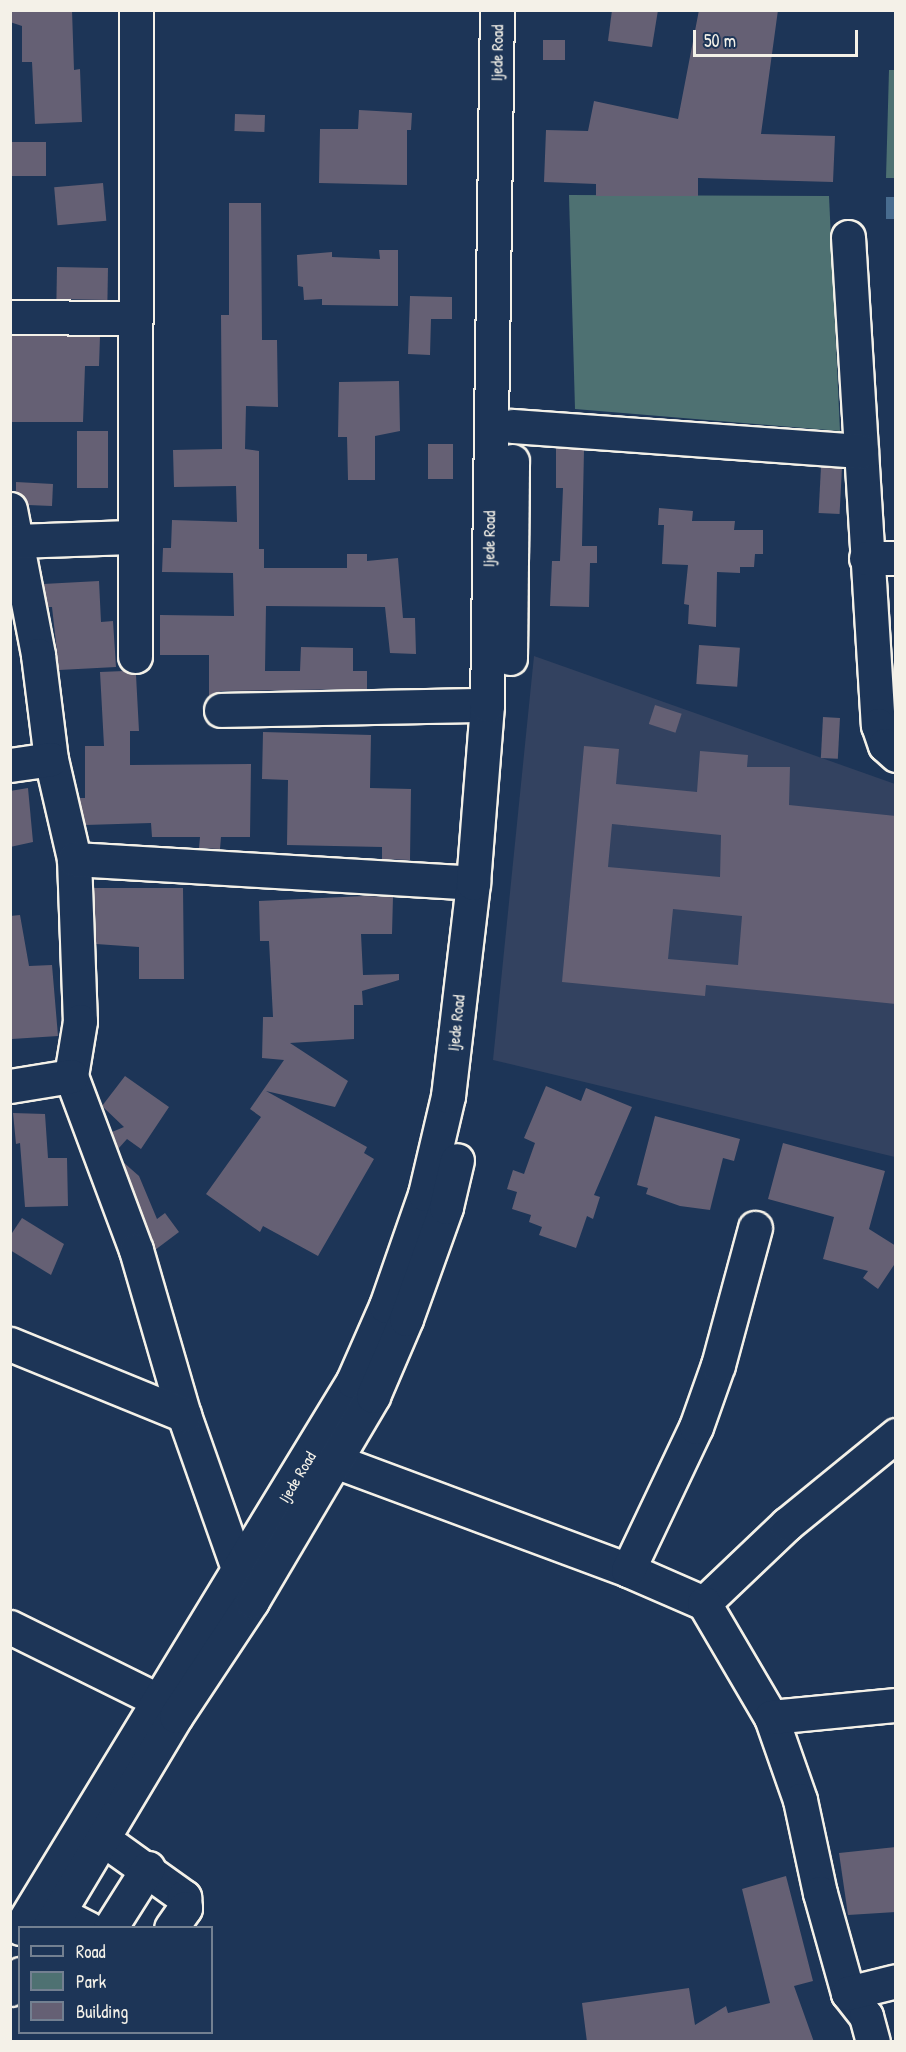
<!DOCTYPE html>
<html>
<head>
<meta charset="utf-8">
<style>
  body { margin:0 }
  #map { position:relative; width:906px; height:2052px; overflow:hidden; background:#1d3557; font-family:"Patrick Hand",sans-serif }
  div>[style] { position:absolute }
  .built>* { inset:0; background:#334260 }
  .green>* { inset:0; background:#4e7172 }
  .water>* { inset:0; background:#486c8f; transform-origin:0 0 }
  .building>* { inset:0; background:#656074; transform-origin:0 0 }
  .roads { filter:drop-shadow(2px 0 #f4f1e8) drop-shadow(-2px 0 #f4f1e8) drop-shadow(0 2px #f4f1e8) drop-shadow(0 -2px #f4f1e8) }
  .minor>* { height:33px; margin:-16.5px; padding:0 16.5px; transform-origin:16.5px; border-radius:16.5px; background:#1d3557 }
  .major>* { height:33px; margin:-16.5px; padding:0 16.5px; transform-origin:16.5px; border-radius:16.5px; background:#1d3557 }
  span { translate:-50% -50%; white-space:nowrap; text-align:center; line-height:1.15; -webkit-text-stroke:4.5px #1d3557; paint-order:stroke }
  .street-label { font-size:16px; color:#f4f1e8 }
  .frame { position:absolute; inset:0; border:12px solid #f4f1e8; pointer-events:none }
  .legend { position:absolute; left:18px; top:1926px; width:195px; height:108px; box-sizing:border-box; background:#1d3557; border:2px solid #738091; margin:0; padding:8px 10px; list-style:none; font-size:18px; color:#f4f1e8 }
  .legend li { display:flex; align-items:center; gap:12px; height:30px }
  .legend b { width:30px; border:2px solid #738091 }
  .scale { position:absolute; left:693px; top:30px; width:165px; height:27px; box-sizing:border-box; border:3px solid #f4f1e8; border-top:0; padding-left:8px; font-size:18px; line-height:21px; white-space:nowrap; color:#f4f1e8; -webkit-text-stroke:4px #1d3557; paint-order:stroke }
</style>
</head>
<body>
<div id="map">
  <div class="built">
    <i style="clip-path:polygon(534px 656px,895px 784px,895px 1157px,493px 1060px)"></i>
  </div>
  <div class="green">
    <i style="clip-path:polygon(889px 70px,895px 70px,895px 178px,886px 178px)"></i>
    <i style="clip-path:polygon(569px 195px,829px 196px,840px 431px,575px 409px)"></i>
  </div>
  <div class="water">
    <i style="left:886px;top:197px;width:9px;height:22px"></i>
  </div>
  <div class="building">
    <i style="clip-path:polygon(10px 10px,72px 10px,74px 70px,80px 69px,82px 122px,35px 124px,32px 62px,22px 62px,22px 26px,10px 22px)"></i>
    <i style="clip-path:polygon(612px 10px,658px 10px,652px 47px,608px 41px)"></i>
    <i style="clip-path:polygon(699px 10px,778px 10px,761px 134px,835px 136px,833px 182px,698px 178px,698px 196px,596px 196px,596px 184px,544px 182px,546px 130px,588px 131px,594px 101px,678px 119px)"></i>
    <i style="left:543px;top:40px;width:22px;height:20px"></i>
    <i style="clip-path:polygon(359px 110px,412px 113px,411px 130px,407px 130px,407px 185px,319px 183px,320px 129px,358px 129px)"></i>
    <i style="left:235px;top:114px;width:30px;height:17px;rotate:2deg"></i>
    <i style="left:10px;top:142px;width:36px;height:34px"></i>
    <i style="left:103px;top:183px;width:38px;height:49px;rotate:85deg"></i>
    <i style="clip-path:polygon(229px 203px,261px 203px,262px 340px,277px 340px,278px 407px,246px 406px,245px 449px,259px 451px,259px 549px,264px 549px,264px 568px,347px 568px,347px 554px,367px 554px,367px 561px,398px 558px,403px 618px,415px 618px,416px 654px,390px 653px,385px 607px,266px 606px,265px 671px,300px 671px,301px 647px,353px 648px,353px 671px,367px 671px,367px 689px,221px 691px,209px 697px,209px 655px,160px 655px,160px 615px,234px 616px,233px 573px,162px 572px,163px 548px,171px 548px,172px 520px,237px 522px,236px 486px,174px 487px,173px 450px,222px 449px,221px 315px,229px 315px)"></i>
    <i style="clip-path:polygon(379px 250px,398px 250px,398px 306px,322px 305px,322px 299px,304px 300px,303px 287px,298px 286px,297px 255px,332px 252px,332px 257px,380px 259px)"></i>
    <i style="left:57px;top:267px;width:51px;height:32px;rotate:1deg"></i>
    <i style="clip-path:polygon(410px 296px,452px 297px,452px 319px,431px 319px,430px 355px,408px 354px)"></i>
    <i style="clip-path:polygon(11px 336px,100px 336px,99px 366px,85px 366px,83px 422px,10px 422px)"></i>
    <i style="clip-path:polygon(399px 381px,400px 431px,375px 436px,375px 480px,348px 480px,347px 437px,338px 437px,339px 382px)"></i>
    <i style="left:77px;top:431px;width:31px;height:57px"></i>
    <i style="left:453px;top:444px;width:35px;height:25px;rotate:90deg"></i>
    <i style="clip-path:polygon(556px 448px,584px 450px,582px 546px,597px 546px,597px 563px,590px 563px,589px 607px,550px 606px,552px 561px,560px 561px,563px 488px,556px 488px)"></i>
    <i style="left:821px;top:467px;width:21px;height:46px;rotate:3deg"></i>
    <i style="clip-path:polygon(16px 482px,53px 484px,52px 506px,28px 505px,16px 491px)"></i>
    <i style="clip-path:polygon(659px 508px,693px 511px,692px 521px,735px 521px,734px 530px,763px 530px,763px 554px,755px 554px,754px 567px,740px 567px,740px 573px,717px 572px,716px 627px,688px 624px,689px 605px,684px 604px,688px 565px,662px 564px,664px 525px,658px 525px)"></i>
    <i style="clip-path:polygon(99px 581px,101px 622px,113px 621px,116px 667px,59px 670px,52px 607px,48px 607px,43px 584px)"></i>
    <i style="left:699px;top:645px;width:41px;height:39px;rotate:4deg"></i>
    <i style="clip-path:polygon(124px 671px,136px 675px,139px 731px,130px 731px,130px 765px,251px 764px,250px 837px,221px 837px,220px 849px,199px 848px,200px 837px,152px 837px,151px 823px,85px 825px,79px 798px,85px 798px,85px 746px,104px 746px,100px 672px)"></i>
    <i style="left:655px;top:705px;width:28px;height:20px;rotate:18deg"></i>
    <i style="left:823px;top:717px;width:17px;height:41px;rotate:3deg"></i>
    <i style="clip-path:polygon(263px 732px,371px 735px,370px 788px,411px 789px,410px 860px,382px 859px,382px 847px,287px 845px,288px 780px,262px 779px)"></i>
    <i style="clip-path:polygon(evenodd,584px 746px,619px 749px,616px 784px,697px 792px,700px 751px,748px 755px,747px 767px,790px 767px,789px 805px,896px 816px,896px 1004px,706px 985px,705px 996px,562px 982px,584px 746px,612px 824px,721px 835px,720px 877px,608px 867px,612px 824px,584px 746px,673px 909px,742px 916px,738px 965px,668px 959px,673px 909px)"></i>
    <i style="clip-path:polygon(28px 788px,33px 842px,10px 847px,10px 791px)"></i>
    <i style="clip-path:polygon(94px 888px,183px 888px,184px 979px,139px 979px,139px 947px,96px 944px)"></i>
    <i style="clip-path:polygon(364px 896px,393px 897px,392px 934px,361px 934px,363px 975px,399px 974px,399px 980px,362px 991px,363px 1005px,354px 1005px,354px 1039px,290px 1043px,348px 1081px,335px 1107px,266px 1091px,367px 1147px,364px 1153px,374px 1159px,318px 1256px,263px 1226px,260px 1232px,206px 1194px,261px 1117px,250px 1109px,284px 1060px,262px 1058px,263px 1017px,273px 1017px,269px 941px,260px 941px,259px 901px)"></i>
    <i style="clip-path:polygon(20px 915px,29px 966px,52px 965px,58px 1036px,12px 1039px,10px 916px)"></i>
    <i style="clip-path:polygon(125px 1076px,169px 1107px,141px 1149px,127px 1139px,118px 1149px,112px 1132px,124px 1127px,102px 1106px)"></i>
    <i style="clip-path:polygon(546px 1086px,581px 1101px,586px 1088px,632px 1107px,594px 1195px,600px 1197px,593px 1219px,587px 1216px,576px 1248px,539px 1235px,542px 1227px,529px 1222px,531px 1215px,512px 1209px,517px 1192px,507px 1189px,513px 1170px,524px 1174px,535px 1143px,524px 1138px)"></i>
    <i style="clip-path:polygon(13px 1113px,45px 1114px,48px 1158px,67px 1158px,68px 1206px,25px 1207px,20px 1143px,16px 1144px)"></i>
    <i style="clip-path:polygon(655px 1116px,740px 1139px,734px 1161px,723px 1158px,710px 1210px,680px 1206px,646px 1194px,648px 1188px,637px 1185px)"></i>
    <i style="clip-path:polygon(783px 1143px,885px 1171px,869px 1229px,896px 1246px,896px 1262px,878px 1289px,863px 1278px,868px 1271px,823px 1259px,834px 1217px,768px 1199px)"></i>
    <i style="clip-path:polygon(123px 1162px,139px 1176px,157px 1219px,165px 1213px,179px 1232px,155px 1250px)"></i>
    <i style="clip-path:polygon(22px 1218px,64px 1244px,51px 1275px,10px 1250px,10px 1236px)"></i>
    <i style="clip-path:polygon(896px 1847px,896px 1912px,848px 1915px,839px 1853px)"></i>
    <i style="clip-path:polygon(786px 1876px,813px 1981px,794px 1986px,814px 2042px,587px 2042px,582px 2003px,689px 1988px,695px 2025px,726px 2006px,728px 2013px,770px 2003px,742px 1889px)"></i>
  </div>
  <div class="roads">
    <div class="minor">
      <i style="left:848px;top:237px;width:489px;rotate:86.5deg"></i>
      <i style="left:878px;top:725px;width:21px;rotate:71deg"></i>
      <i style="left:885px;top:745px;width:15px;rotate:42deg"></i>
      <i style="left:10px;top:317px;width:125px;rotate:0.5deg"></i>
      <i style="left:512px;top:426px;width:350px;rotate:4.1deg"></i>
      <i style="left:10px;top:509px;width:149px;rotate:79.1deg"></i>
      <i style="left:38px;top:655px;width:105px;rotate:82.9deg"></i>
      <i style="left:51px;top:759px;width:103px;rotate:77deg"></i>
      <i style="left:74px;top:859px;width:162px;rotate:87.9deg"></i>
      <i style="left:80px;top:1021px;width:56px;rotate:99.3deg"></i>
      <i style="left:71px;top:1076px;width:186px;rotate:69.5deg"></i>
      <i style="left:136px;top:1250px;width:172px;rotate:73.8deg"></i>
      <i style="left:184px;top:1415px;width:165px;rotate:70.6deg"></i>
      <i style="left:18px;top:541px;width:117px;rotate:-2deg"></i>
      <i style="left:866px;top:558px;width:30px"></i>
      <i style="left:135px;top:656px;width:646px;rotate:-89.91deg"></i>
      <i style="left:221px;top:710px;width:266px;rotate:-1.1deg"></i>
      <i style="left:10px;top:765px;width:41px;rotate:-8.3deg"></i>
      <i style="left:74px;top:859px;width:400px;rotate:3.4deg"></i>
      <i style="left:10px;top:1086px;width:62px;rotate:-9.3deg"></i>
      <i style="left:10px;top:1344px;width:188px;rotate:22.2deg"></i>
      <i style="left:335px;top:1461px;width:313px;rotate:20.4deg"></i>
      <i style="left:628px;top:1570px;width:83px;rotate:23.5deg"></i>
      <i style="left:704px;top:1603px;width:115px;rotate:-43.6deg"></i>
      <i style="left:787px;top:1524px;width:141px;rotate:-39.2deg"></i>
      <i style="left:628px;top:1570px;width:158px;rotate:-64.6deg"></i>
      <i style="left:696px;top:1427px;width:66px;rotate:-70.5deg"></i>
      <i style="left:718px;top:1365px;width:142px;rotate:-74.9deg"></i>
      <i style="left:704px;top:1603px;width:132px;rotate:59.6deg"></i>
      <i style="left:771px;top:1717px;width:88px;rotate:70.7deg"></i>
      <i style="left:800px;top:1800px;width:95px;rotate:77.9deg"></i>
      <i style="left:820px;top:1893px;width:104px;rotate:74.4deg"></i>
      <i style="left:848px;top:1993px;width:29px;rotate:52deg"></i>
      <i style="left:866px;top:2016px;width:27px;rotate:75deg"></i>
      <i style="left:10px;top:1627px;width:165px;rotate:26.3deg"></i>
      <i style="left:771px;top:1717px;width:126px;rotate:-5.5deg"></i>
      <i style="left:103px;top:1839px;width:100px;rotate:35.6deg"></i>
      <i style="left:184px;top:1897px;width:11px;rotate:85deg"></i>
      <i style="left:185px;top:1908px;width:24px;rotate:125deg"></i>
      <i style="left:58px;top:1913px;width:34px;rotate:27deg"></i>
      <i style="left:110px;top:1928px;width:71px;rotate:-57.7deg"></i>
      <i style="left:848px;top:1993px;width:49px;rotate:-14deg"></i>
    </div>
    <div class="major">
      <i style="left:510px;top:658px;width:197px;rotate:-89.4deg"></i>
      <i style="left:20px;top:1928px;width:640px;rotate:-58.67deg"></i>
      <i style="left:353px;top:1381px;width:82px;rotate:-66.3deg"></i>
      <i style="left:386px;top:1306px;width:119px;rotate:-70.8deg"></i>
      <i style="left:425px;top:1194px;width:101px;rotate:-76.8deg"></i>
      <i style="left:448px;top:1096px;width:214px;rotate:-83.3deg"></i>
      <i style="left:473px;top:883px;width:179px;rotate:-85.5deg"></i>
      <i style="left:487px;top:705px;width:695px;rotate:-89.18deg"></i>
      <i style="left:49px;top:1928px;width:247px;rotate:-59.1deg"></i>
      <i style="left:176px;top:1716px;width:138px;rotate:-56.5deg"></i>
      <i style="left:252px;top:1601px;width:238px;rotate:-59.4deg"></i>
      <i style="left:373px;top:1396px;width:84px;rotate:-66.8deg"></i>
      <i style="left:406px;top:1319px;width:119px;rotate:-70.3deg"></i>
      <i style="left:446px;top:1207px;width:48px;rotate:-76.8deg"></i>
      <i style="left:10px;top:1989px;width:18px;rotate:-56deg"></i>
    </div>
  </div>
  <div class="street-label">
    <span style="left:497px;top:53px;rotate:-89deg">Ijede Road</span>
    <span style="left:489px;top:539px;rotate:-89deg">Ijede Road</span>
    <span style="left:456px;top:1023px;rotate:-84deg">Ijede Road</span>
    <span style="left:297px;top:1477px;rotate:-59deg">Ijede Road</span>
  </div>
  <div class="frame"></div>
  <ul class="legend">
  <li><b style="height:8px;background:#1d3557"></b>Road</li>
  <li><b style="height:16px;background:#4e7172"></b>Park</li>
  <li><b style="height:16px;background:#656074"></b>Building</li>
  </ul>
  <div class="scale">50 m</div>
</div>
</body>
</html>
